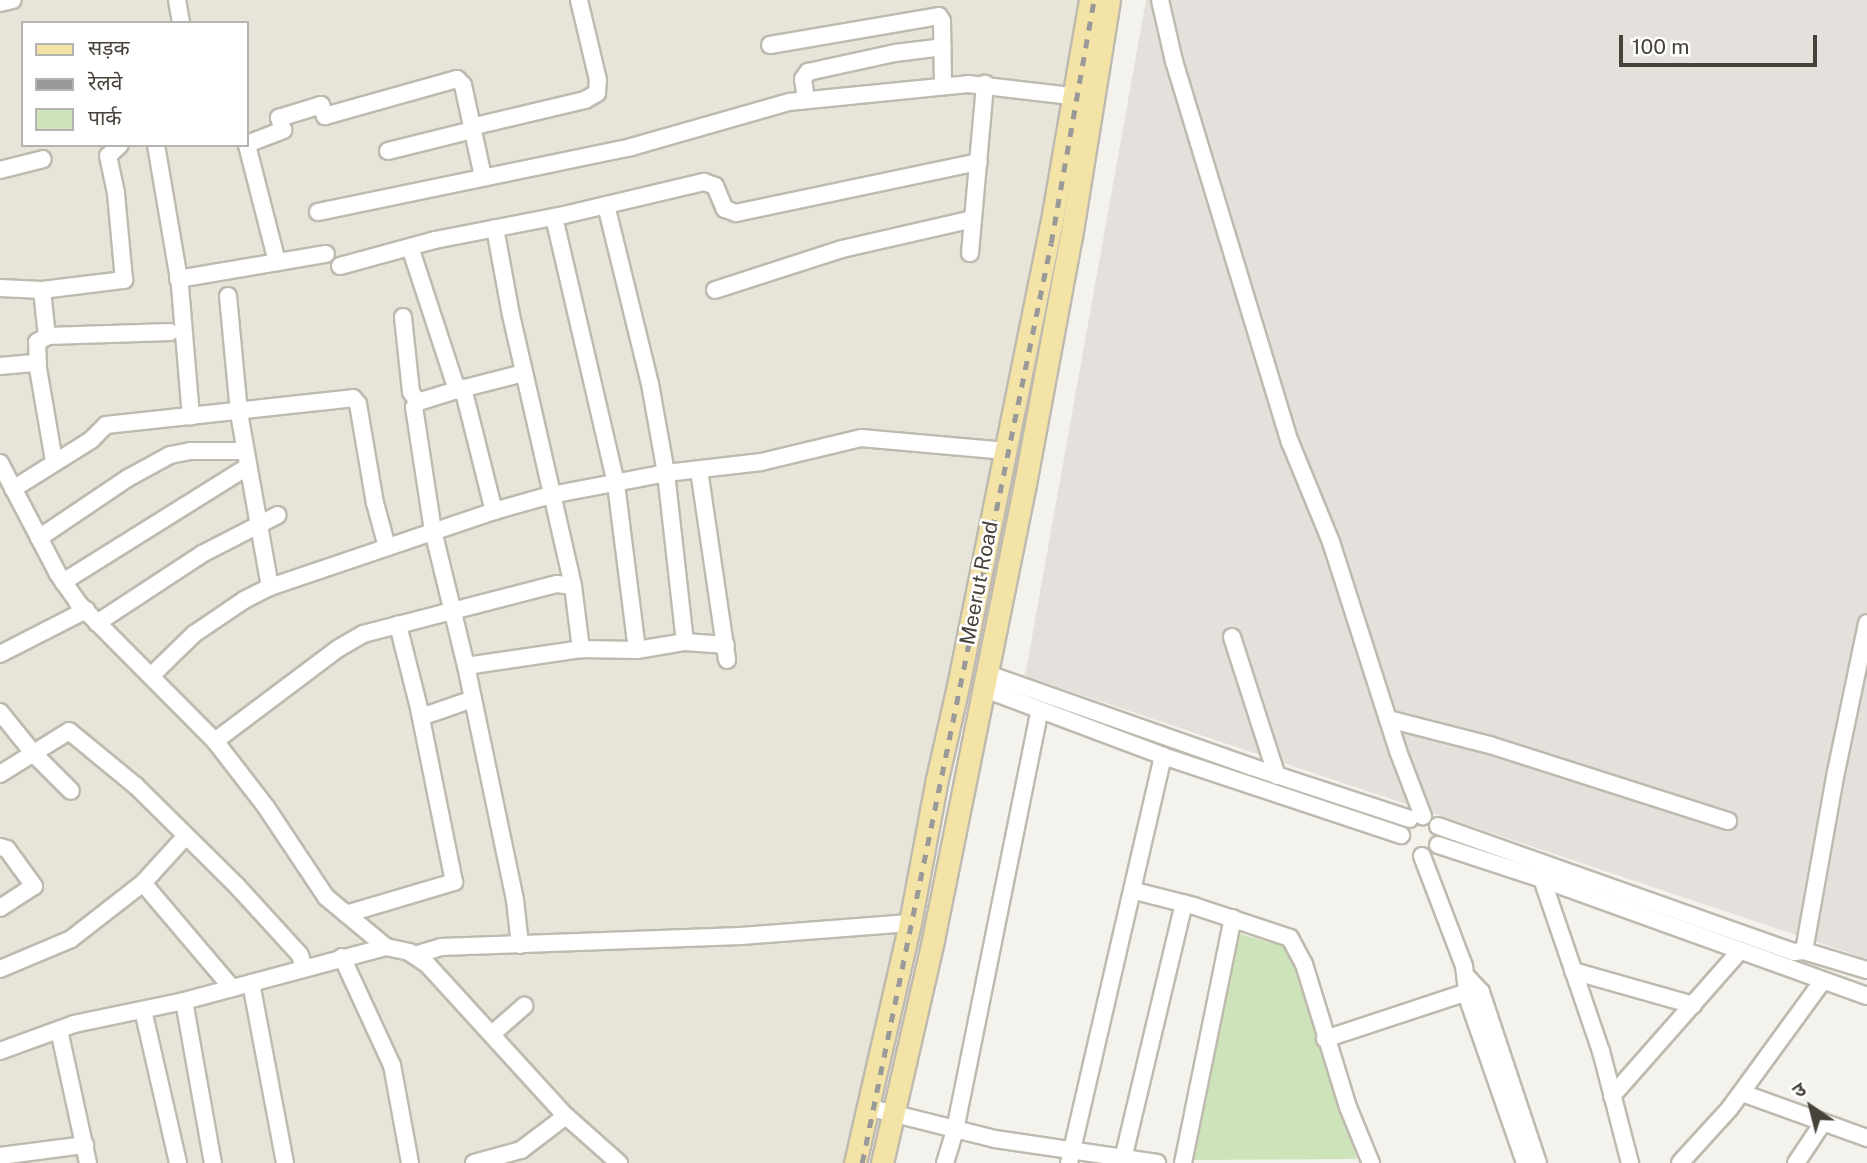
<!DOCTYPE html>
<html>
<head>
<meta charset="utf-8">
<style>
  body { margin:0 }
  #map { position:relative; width:1867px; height:1163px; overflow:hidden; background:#f4f2ec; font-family:"Public Sans","Noto Sans Devanagari",sans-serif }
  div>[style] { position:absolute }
  .residential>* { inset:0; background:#e7e4da }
  .industrial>* { inset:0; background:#e4e1dd }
  .green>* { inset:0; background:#cde3ba }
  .roads { filter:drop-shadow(2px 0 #bfbaaf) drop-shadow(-2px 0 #bfbaaf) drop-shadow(0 2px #bfbaaf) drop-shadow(0 -2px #bfbaaf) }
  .minor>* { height:16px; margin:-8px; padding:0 8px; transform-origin:8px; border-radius:8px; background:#fff }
  .major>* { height:21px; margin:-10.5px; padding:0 10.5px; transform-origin:10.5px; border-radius:10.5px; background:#f3e3a6 }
  .rail>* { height:4.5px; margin-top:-2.25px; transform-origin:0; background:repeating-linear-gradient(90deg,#999 0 9px,transparent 0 18px) }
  span { translate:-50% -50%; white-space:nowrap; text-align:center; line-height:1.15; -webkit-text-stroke:5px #fff; paint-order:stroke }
  .street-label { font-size:21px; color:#48433a }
  .legend { position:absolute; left:21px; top:21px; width:228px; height:126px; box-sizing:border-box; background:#fff; border:2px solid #b6b4b0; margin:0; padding:9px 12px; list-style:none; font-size:21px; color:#48433a }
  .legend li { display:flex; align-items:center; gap:14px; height:35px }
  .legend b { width:35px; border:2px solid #b6b4b0 }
  .north { position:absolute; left:1776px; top:1072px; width:70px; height:70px; -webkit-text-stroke:5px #fff; paint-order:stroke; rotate:325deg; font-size:19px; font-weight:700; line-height:28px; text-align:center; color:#48433a }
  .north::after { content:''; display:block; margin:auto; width:24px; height:32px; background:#48433a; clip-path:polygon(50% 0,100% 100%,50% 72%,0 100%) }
  .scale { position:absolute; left:1619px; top:35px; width:198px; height:32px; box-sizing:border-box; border:4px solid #48433a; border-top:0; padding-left:9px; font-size:21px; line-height:24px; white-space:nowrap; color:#48433a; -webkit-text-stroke:5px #fff; paint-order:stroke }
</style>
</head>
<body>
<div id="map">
  <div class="residential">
    <i style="clip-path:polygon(evenodd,0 0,1086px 0,1002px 445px,848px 1163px,0 1163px,0 0,23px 23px,247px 23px,247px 145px,23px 145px,23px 23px)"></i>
  </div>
  <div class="industrial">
    <i style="clip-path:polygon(1146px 0,1867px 0,1867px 959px,1025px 676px)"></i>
  </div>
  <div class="green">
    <i style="clip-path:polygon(1237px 933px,1289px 948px,1357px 1159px,1192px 1160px)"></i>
  </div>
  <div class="roads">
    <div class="minor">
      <i style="left:177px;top:0;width:23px;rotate:80deg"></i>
      <i style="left:1160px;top:0;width:63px;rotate:77.1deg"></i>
      <i style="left:1174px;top:61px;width:398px;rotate:73.1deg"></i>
      <i style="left:1290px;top:442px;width:108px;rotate:67.7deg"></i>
      <i style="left:1331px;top:542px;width:219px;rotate:72.2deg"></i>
      <i style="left:1398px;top:751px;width:70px;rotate:69deg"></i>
      <i style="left:0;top:3px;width:13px;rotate:-13deg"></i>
      <i style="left:770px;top:45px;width:171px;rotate:-9.7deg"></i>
      <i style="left:939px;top:16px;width:6px;rotate:59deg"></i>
      <i style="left:942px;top:21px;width:65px;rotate:89.1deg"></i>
      <i style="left:806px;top:100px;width:21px;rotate:-98deg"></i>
      <i style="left:803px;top:79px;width:9px;rotate:-54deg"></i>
      <i style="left:808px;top:72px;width:89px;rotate:-12.3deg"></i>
      <i style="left:895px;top:53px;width:48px;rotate:-7.1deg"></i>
      <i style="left:471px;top:127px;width:117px;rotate:-13.3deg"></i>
      <i style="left:585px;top:100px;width:14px;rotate:-30deg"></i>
      <i style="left:597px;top:93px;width:13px;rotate:-86deg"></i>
      <i style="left:598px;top:80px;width:82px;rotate:-103.4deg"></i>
      <i style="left:247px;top:144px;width:39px;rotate:-21deg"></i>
      <i style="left:283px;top:130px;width:13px;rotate:-108deg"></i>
      <i style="left:279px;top:118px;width:44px;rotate:-17.2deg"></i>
      <i style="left:321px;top:105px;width:12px;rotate:70deg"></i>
      <i style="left:325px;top:116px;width:137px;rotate:-15.7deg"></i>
      <i style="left:457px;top:79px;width:8px;rotate:45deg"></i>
      <i style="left:463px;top:85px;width:94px;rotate:77.7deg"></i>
      <i style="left:156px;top:145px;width:143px;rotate:80.3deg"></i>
      <i style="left:180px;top:286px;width:131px;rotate:85.2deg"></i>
      <i style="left:247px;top:145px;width:121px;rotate:75.6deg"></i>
      <i style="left:388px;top:151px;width:87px;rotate:-14deg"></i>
      <i style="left:0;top:170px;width:44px;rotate:-14.3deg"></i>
      <i style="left:606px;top:205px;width:184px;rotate:76.2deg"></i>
      <i style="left:650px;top:384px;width:90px;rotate:79.8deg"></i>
      <i style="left:666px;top:473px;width:170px;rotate:83.6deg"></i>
      <i style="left:318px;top:212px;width:320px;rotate:-11.7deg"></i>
      <i style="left:631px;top:147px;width:164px;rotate:-15.9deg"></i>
      <i style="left:789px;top:102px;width:180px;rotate:-5.7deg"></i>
      <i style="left:968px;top:84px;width:104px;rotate:6.6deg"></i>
      <i style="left:554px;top:217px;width:274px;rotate:76.9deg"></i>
      <i style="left:616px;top:484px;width:167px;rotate:82.8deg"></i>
      <i style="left:495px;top:228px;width:88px;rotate:79.6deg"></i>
      <i style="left:511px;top:315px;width:278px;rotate:77.1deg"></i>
      <i style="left:573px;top:586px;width:64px;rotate:82.8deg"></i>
      <i style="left:410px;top:247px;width:151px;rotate:71.8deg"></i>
      <i style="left:970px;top:253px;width:170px;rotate:-84.9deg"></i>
      <i style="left:340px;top:266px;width:98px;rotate:-15.3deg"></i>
      <i style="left:435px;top:240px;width:131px;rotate:-11deg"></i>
      <i style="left:564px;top:215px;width:144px;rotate:-13.3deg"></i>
      <i style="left:704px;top:182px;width:12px;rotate:20deg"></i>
      <i style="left:715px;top:186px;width:25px;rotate:67deg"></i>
      <i style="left:725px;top:209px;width:12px;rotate:20deg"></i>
      <i style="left:736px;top:213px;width:248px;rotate:-11.9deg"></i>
      <i style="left:178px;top:279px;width:150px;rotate:-9.6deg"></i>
      <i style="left:0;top:288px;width:42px;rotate:2.7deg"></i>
      <i style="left:42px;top:290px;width:83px;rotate:-7deg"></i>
      <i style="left:124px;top:280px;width:87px;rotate:-95.3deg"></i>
      <i style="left:116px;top:193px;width:38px;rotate:-102deg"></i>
      <i style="left:108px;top:156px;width:16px;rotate:-43deg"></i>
      <i style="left:42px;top:290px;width:47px;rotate:83.9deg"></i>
      <i style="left:715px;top:290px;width:133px;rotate:-17.9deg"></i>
      <i style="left:842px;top:249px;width:134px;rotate:-12.9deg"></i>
      <i style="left:228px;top:296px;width:118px;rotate:84.6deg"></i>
      <i style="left:239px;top:413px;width:177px;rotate:79.9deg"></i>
      <i style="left:403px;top:317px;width:75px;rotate:83.9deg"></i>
      <i style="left:411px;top:392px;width:12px;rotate:55deg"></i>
      <i style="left:0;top:366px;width:37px;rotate:-5deg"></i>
      <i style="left:463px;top:388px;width:127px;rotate:75.9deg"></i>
      <i style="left:54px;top:461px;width:94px;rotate:-99.8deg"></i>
      <i style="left:38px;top:368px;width:26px;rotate:-92deg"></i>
      <i style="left:37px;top:342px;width:13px;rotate:-29deg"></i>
      <i style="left:48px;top:336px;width:122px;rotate:-1.9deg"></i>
      <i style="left:0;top:463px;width:125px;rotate:62.4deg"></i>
      <i style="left:58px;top:574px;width:35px;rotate:55deg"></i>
      <i style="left:78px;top:603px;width:194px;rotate:45.2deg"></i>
      <i style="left:215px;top:741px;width:83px;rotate:52.3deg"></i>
      <i style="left:266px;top:807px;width:108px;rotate:56.3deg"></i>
      <i style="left:326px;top:897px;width:78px;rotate:39.8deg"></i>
      <i style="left:699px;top:470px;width:192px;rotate:81.6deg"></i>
      <i style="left:13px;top:489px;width:92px;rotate:-32.1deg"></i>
      <i style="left:91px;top:440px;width:21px;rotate:-45deg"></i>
      <i style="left:106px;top:425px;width:248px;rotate:-6.2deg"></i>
      <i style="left:353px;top:398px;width:8px;rotate:50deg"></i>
      <i style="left:358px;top:404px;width:100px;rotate:80.3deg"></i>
      <i style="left:375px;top:503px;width:46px;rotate:74.7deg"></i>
      <i style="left:39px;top:538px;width:107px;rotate:-34deg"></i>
      <i style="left:128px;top:478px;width:48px;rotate:-28.7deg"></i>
      <i style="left:170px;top:455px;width:21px;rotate:-11deg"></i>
      <i style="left:191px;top:451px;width:54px"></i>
      <i style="left:63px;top:582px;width:217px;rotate:-32deg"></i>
      <i style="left:97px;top:623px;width:126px;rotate:-33.3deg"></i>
      <i style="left:202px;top:554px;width:85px;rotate:-27.2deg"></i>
      <i style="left:1232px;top:637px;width:146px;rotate:72.1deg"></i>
      <i style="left:0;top:654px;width:97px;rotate:-27.1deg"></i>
      <i style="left:466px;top:666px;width:116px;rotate:-8.4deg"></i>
      <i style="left:581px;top:649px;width:56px;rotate:1deg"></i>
      <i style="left:637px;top:650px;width:49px;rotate:-9.5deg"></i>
      <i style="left:685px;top:642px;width:41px;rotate:4.2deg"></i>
      <i style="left:988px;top:674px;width:280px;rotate:19.4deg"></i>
      <i style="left:1252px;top:767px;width:166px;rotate:18.2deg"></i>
      <i style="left:151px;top:676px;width:60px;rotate:-44.3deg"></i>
      <i style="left:194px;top:634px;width:60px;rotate:-34.2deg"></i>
      <i style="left:244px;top:600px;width:29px;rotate:-27deg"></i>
      <i style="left:270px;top:587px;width:237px;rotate:-18.7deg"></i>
      <i style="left:494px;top:511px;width:59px;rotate:-15.7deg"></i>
      <i style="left:551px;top:495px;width:117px;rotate:-10.8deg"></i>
      <i style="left:666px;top:473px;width:96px;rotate:-6.6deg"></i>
      <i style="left:761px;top:462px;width:103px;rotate:-13.5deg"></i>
      <i style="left:861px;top:438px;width:146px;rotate:5.1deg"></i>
      <i style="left:985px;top:689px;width:190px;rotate:20.6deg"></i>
      <i style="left:1163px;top:756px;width:251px;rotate:18.4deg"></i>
      <i style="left:0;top:712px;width:54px;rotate:51deg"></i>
      <i style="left:34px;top:754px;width:52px;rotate:45deg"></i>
      <i style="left:421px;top:717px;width:55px;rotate:-19.1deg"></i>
      <i style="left:1388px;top:719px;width:105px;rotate:14.3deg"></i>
      <i style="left:1490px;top:745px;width:250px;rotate:17.7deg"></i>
      <i style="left:215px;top:741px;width:155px;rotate:-36.9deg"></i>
      <i style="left:339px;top:648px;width:28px;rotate:-30deg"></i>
      <i style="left:363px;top:634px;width:200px;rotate:-14.5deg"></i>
      <i style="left:557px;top:584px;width:16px;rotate:7deg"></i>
      <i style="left:0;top:774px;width:81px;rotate:-31.9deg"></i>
      <i style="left:69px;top:731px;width:87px;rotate:39.4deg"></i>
      <i style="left:136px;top:786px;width:142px;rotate:44.7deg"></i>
      <i style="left:237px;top:886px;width:93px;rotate:47.6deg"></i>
      <i style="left:300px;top:955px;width:14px;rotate:73deg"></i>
      <i style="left:1438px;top:826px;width:378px;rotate:19.5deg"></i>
      <i style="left:1794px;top:952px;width:10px;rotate:-6deg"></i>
      <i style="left:1804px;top:951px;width:66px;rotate:16.8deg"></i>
      <i style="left:1438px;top:845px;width:109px;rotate:18.1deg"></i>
      <i style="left:1542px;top:879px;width:345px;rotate:19.8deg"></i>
      <i style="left:0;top:847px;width:7px;rotate:16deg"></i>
      <i style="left:7px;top:849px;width:46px;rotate:53.9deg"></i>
      <i style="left:34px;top:886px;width:40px;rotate:147.1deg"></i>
      <i style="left:1422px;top:856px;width:118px;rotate:69.1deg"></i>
      <i style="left:1464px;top:966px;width:33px;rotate:83deg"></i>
      <i style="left:1468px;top:999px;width:174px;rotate:70.8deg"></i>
      <i style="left:1542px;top:879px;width:182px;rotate:71.1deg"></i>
      <i style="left:1601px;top:1051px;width:116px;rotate:75.5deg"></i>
      <i style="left:143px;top:883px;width:138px;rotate:49.7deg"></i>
      <i style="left:1135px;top:891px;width:61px;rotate:14.3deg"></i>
      <i style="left:1194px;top:906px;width:101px;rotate:18.4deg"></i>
      <i style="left:1290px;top:938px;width:30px;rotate:62deg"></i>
      <i style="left:1304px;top:964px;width:150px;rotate:72.9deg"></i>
      <i style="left:1348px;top:1107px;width:61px;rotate:67.7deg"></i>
      <i style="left:346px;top:914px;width:113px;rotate:-16.5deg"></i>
      <i style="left:454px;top:882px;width:177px;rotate:-101.4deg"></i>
      <i style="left:419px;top:708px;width:86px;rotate:-104.2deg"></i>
      <i style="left:520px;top:945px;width:45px;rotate:-96.3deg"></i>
      <i style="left:515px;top:900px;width:239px;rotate:-101.8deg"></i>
      <i style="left:466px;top:666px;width:139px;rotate:-103.7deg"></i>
      <i style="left:433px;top:531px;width:125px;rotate:-98.7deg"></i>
      <i style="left:414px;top:407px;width:6px;rotate:-51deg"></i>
      <i style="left:418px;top:402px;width:41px;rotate:-17.1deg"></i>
      <i style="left:457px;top:390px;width:69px;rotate:-14.2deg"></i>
      <i style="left:1804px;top:951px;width:182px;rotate:-79.9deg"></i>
      <i style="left:1836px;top:772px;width:152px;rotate:-78.2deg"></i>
      <i style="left:415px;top:955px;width:27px;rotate:-17deg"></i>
      <i style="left:441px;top:947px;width:300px;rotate:-2.1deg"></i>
      <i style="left:741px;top:936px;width:169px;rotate:-4.4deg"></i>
      <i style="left:342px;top:957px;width:119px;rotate:65.2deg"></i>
      <i style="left:392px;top:1065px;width:100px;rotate:79.6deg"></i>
      <i style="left:0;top:969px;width:77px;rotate:-22.9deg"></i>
      <i style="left:71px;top:939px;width:91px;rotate:-37.9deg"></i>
      <i style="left:143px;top:883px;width:62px;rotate:-47.6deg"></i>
      <i style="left:1573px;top:971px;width:125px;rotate:15.8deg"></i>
      <i style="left:1468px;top:978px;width:19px;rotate:47deg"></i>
      <i style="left:1481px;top:992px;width:180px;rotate:71.6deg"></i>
      <i style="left:251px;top:983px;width:183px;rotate:79.3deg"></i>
      <i style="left:184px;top:1001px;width:165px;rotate:79.9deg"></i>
      <i style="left:143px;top:1010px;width:157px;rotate:77.1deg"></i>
      <i style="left:59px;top:1030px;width:136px;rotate:77.7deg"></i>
      <i style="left:492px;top:1034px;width:43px;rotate:-41.2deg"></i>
      <i style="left:1325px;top:1039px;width:159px;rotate:-18.3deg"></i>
      <i style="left:0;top:1051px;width:79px;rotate:-20deg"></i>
      <i style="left:74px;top:1024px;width:112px;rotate:-11.8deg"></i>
      <i style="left:184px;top:1001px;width:209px;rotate:-15deg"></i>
      <i style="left:386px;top:947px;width:24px;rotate:12deg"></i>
      <i style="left:409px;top:952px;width:22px;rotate:34deg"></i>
      <i style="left:427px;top:964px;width:206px;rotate:47.6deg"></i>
      <i style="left:566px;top:1116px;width:71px;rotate:41.6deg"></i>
      <i style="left:1742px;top:1093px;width:133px;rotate:19.8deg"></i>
      <i style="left:1612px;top:1096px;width:192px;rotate:-48.6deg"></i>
      <i style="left:867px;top:1107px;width:132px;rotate:14deg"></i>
      <i style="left:995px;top:1139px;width:164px;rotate:8.4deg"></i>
      <i style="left:0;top:1156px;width:86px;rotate:-7.4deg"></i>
      <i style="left:1123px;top:1159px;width:263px;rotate:-76.6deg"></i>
      <i style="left:474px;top:1163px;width:49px;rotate:-15.5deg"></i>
      <i style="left:521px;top:1150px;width:56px;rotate:-37.1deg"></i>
      <i style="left:945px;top:1163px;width:34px;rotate:-73deg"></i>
      <i style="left:955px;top:1130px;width:426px;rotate:-78.6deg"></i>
      <i style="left:1069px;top:1163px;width:418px;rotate:-77deg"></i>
      <i style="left:1183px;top:1163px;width:250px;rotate:-78.5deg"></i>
      <i style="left:1680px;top:1163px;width:74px;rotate:-47.7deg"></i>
      <i style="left:1730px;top:1108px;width:156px;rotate:-53.9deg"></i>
      <i style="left:1796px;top:1163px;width:47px;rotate:-56.3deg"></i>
    </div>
    <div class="major">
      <i style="left:855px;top:1163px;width:246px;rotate:-77.1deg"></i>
      <i style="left:910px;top:923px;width:147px;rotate:-79.4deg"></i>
      <i style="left:937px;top:779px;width:100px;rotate:-77.3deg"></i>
      <i style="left:959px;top:681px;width:464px;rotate:-78.6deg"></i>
      <i style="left:1051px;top:226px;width:229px;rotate:-80.2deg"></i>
      <i style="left:882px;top:1163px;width:229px;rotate:-77.1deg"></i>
      <i style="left:933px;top:940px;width:465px;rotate:-78.6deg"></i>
      <i style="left:1025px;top:484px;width:251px;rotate:-79.5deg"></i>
      <i style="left:1071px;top:237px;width:240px;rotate:-80.9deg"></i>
    </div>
  </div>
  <div class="rail">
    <i style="left:862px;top:1163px;width:939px;rotate:-78.39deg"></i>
    <i style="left:1051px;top:243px;width:247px;rotate:-80deg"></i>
  </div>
  <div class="street-label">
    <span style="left:979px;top:583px;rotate:-79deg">Meerut Road</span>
  </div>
  <ul class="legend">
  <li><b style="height:9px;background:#f3e3a6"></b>सड़क</li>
  <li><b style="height:9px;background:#999"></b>रेलवे</li>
  <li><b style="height:19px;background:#cde3ba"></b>पार्क</li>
  </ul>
  <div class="north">उ</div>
  <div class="scale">100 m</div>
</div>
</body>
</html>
